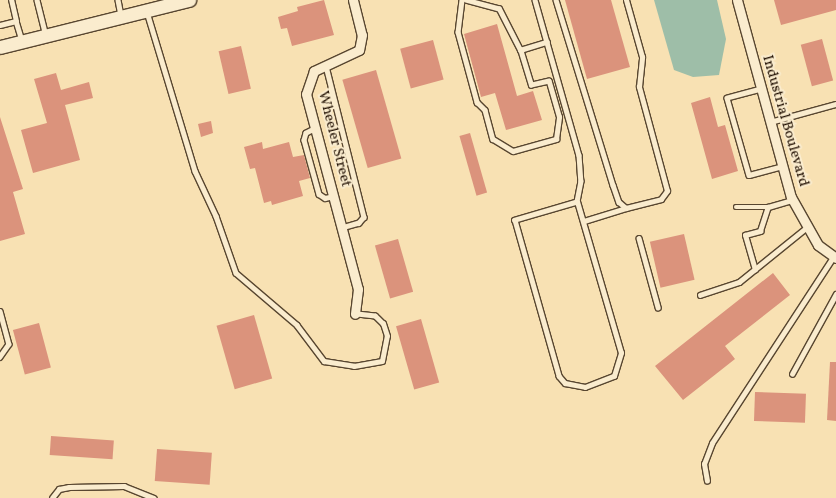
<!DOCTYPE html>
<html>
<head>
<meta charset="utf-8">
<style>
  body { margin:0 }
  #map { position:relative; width:836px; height:498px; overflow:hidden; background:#f8e1b3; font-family:Vollkorn,serif }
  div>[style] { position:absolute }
  .water>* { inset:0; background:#9ebea8 }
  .building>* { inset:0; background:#db937c; transform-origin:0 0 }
  .roads { filter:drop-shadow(1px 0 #584630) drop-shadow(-1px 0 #584630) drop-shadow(0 1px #584630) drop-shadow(0 -1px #584630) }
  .lane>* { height:4.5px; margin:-2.25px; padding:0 2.25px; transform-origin:2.25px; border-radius:2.25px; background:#faecce }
  .street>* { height:9px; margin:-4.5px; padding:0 4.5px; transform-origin:4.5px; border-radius:4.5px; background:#faecce }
  .secondary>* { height:13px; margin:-6.5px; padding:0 6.5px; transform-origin:6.5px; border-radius:6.5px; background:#faecce }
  span { translate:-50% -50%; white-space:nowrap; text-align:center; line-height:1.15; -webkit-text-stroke:4px #faecce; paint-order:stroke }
  .street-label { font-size:15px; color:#231204 }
</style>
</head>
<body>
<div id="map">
  <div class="water">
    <i style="clip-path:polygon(654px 0,717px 0,726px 39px,719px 75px,693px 77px,674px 70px)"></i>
  </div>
  <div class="building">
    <i style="clip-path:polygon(324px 0,334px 35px,292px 46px,287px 28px,281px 29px,278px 17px,298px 11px,297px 7px)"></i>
    <i style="clip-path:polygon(565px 0,611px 0,630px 67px,587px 79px)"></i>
    <i style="clip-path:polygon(774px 0,836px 0,836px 10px,781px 25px)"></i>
    <i style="clip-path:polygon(497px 24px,517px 96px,533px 91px,542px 120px,506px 130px,495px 93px,481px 97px,464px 34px)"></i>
    <i style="left:822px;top:39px;width:43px;height:22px;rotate:75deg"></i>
    <i style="left:433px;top:40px;width:41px;height:34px;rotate:75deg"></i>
    <i style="left:241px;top:46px;width:44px;height:23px;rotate:77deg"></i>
    <i style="left:376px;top:70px;width:92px;height:35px;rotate:74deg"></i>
    <i style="clip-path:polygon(56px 73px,61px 90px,89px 82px,93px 98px,65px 105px,80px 160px,33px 173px,21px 130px,47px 123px,34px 79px)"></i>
    <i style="clip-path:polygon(710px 97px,718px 127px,725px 125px,738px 171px,712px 179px,691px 103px)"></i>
    <i style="clip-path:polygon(0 117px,23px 189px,13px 192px,25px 234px,0 241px)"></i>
    <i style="clip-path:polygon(211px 121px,213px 133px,201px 137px,198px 124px)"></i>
    <i style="left:470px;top:133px;width:62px;height:11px;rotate:74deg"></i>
    <i style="clip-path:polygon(262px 142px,263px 149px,289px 142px,293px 157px,304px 155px,310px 178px,299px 181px,303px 196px,272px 205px,271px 201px,264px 203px,255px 168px,250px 169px,244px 147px)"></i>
    <i style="left:684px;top:234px;width:47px;height:35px;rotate:77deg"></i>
    <i style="left:398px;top:239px;width:55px;height:24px;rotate:74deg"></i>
    <i style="clip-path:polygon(773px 273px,790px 295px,725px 346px,735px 359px,683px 400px,655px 366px)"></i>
    <i style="left:254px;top:315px;width:66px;height:39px;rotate:74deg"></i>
    <i style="left:421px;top:319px;width:66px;height:26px;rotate:74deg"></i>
    <i style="left:39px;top:323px;width:46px;height:27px;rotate:75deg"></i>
    <i style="clip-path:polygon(830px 362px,836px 362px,836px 421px,827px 420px)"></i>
    <i style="left:755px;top:392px;width:51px;height:29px;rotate:2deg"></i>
    <i style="left:51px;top:436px;width:63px;height:19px;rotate:4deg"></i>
    <i style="left:157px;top:449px;width:55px;height:32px;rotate:4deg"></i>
  </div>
  <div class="roads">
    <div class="lane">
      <i style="left:37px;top:0;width:36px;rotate:76deg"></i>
      <i style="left:118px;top:0;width:15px;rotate:79deg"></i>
      <i style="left:462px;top:0;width:32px;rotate:97deg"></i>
      <i style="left:458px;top:32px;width:73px;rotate:74.8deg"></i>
      <i style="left:477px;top:102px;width:11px;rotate:45deg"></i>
      <i style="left:485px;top:110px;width:30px;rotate:75deg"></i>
      <i style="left:493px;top:139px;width:23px;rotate:31deg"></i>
      <i style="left:513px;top:151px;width:45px;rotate:-15.6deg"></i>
      <i style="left:556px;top:139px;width:22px;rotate:-82deg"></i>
      <i style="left:559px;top:117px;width:37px;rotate:-106deg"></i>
      <i style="left:549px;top:81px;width:18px;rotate:167deg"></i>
      <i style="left:531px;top:85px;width:37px;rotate:-107deg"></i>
      <i style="left:520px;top:50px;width:46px;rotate:-117.1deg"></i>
      <i style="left:499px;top:9px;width:34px;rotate:-165deg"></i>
      <i style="left:535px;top:0;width:161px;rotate:74.2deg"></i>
      <i style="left:579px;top:155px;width:26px;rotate:86deg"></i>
      <i style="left:581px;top:181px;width:21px;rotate:101deg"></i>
      <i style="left:577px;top:202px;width:65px;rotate:163.8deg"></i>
      <i style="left:515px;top:220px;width:162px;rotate:74.2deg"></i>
      <i style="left:559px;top:376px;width:9px;rotate:49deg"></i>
      <i style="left:565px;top:383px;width:20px;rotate:11deg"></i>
      <i style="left:585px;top:387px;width:31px;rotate:-21deg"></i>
      <i style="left:614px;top:376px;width:24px;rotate:-73deg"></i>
      <i style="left:621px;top:353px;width:157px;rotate:-106.2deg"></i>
      <i style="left:556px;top:0;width:194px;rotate:72.9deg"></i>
      <i style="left:613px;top:185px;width:18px;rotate:71deg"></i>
      <i style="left:619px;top:202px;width:9px;rotate:41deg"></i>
      <i style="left:626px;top:208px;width:36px;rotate:-14deg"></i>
      <i style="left:661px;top:199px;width:10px;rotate:-53deg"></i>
      <i style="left:667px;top:191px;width:108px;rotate:-105.1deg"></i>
      <i style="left:639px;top:87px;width:30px;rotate:-84deg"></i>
      <i style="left:642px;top:57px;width:59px;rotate:-105.7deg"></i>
      <i style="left:147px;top:12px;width:166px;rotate:73.2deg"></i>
      <i style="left:195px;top:171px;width:50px;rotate:65deg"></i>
      <i style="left:216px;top:216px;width:60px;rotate:70.7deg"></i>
      <i style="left:236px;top:273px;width:80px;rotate:40.4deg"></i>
      <i style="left:297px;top:325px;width:45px;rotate:53.1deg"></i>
      <i style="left:324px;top:361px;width:30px;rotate:9deg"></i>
      <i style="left:354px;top:366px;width:28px;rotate:-10deg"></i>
      <i style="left:382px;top:361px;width:25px;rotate:-79deg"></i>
      <i style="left:387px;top:336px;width:13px;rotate:-108deg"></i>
      <i style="left:383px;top:324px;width:11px;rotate:-135deg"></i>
      <i style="left:375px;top:316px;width:20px;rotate:-174deg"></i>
      <i style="left:16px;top:21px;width:21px;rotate:73deg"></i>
      <i style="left:0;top:25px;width:16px;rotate:-14deg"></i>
      <i style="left:16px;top:21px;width:22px;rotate:-103deg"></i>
      <i style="left:520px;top:50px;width:28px;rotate:-17deg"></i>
      <i style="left:326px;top:66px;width:156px;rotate:75.9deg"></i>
      <i style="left:364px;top:217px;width:8px;rotate:130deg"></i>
      <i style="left:359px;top:223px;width:18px;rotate:164deg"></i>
      <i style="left:761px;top:89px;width:35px;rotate:165deg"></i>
      <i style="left:727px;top:98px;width:80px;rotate:74.1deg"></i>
      <i style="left:749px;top:175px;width:35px;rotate:-15deg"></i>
      <i style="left:770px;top:122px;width:68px;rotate:-15.3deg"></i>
      <i style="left:316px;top:128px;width:11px;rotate:153deg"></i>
      <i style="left:306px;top:133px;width:7px;rotate:106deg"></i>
      <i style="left:304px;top:140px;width:56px;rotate:74.5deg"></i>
      <i style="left:319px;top:194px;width:7px;rotate:34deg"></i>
      <i style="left:325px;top:198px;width:9px;rotate:-13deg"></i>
      <i style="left:736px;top:207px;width:32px"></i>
      <i style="left:768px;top:207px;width:25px;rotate:-16deg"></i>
      <i style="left:584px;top:221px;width:44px;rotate:-17.2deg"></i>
      <i style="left:639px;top:238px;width:72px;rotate:74.6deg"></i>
      <i style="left:755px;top:270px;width:36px;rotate:-106deg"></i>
      <i style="left:745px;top:235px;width:16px;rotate:-15deg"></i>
      <i style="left:760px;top:231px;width:25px;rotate:-72deg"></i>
      <i style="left:700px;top:295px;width:41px;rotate:-18.4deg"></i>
      <i style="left:739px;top:282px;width:86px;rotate:-38.9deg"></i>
      <i style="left:0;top:311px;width:34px;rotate:75deg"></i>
      <i style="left:9px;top:344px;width:16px;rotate:125deg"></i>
      <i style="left:792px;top:374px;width:91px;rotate:-61.2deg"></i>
      <i style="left:707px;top:481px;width:17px;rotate:-100deg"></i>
      <i style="left:704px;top:464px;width:22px;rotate:-69deg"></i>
      <i style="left:712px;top:443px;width:223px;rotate:-56.9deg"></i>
      <i style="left:52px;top:498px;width:11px;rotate:-52deg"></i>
      <i style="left:59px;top:489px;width:10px;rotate:-11deg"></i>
      <i style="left:69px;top:487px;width:55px;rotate:-1deg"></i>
      <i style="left:124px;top:486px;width:32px;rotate:22deg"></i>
    </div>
    <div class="street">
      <i style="left:353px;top:0;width:36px;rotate:76deg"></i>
      <i style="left:362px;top:35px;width:15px;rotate:101deg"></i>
      <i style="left:359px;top:50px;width:50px;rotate:155deg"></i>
      <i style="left:314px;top:71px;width:24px;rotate:109deg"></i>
      <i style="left:306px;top:94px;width:202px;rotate:75.1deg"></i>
      <i style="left:358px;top:289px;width:25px;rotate:97deg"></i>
      <i style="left:737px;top:0;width:204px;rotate:74.7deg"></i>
      <i style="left:791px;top:197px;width:55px;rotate:60.6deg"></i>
      <i style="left:818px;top:245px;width:22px;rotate:36deg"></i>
    </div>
    <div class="secondary">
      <i style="left:0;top:47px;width:195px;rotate:-14deg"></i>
    </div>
  </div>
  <div class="street-label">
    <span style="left:785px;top:121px;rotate:74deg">Industrial Boulevard</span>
    <span style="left:334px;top:139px;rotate:76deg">Wheeler Street</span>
  </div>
</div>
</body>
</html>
